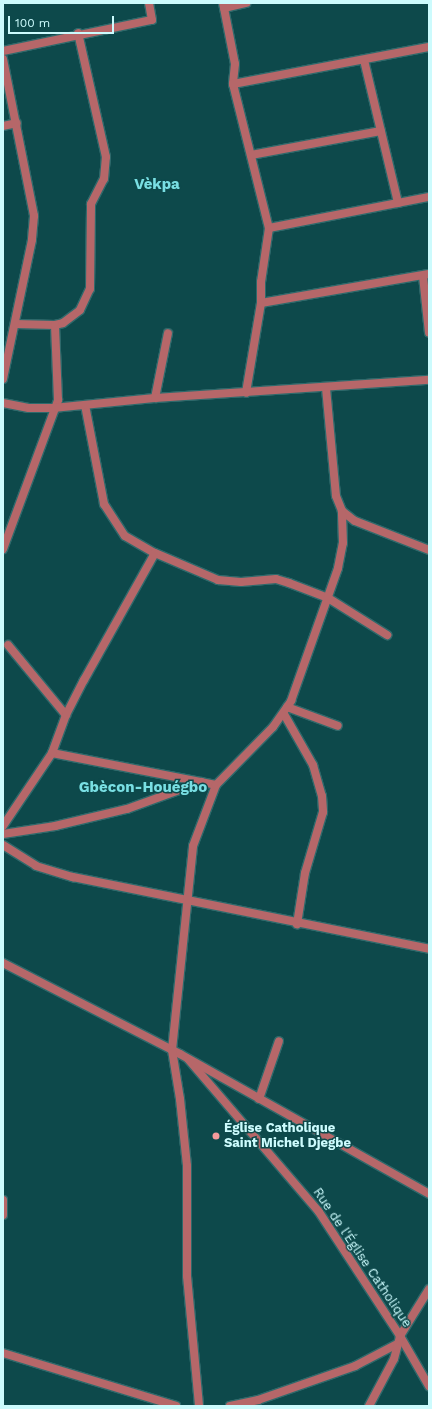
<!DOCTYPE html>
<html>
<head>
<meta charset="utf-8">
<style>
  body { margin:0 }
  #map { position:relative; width:432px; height:1409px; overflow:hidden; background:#0d494b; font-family:"Work Sans",sans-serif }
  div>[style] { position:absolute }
  .roads { filter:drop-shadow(1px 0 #2f696b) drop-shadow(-1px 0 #2f696b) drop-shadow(0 1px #2f696b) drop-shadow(0 -1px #2f696b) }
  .minor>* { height:8px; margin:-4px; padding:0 4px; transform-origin:4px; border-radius:4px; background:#b66769 }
  .tertiary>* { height:8px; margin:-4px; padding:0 4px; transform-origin:4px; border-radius:4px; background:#b66769 }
  .dots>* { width:11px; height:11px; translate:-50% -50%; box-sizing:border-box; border:2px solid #0d494b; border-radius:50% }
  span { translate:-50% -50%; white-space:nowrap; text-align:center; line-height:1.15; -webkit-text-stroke:3px #0d494b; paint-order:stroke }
  .poi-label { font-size:13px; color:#ccfbfd; font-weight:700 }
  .left { translate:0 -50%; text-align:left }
  .street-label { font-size:13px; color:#ccfbfd }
  .quarter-label { font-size:15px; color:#79dfe3; font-weight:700 }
  .frame { position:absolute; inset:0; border:4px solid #ccfbfd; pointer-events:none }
  .scale { position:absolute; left:8px; top:16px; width:106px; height:18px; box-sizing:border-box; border:2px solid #ccfbfd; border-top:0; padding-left:5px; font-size:12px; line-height:14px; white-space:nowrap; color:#ccfbfd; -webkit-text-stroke:3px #0d494b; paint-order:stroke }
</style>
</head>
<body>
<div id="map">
  <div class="roads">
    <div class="minor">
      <i style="left:223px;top:3px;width:62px;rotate:78.9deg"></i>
      <i style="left:235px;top:64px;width:20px;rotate:96deg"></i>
      <i style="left:233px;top:84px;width:148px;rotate:76deg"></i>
      <i style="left:269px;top:228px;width:55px;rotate:98.4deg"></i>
      <i style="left:261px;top:282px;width:21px;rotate:90deg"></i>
      <i style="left:261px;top:303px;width:91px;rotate:99.5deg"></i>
      <i style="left:224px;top:8px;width:23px;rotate:-13deg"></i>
      <i style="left:3px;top:51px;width:152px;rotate:-11.8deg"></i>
      <i style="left:152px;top:20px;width:17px;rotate:-100deg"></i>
      <i style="left:364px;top:60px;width:147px;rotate:76.6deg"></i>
      <i style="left:233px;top:84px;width:199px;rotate:-10.7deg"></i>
      <i style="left:3px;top:126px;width:14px;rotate:-12deg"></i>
      <i style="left:251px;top:155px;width:132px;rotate:-10.5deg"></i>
      <i style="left:269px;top:228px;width:163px;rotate:-11deg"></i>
      <i style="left:423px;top:276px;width:57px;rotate:84deg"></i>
      <i style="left:261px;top:303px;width:170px;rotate:-9.8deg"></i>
      <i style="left:15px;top:324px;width:40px;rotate:1.4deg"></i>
      <i style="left:55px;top:325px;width:8px;rotate:-14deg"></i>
      <i style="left:63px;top:323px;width:21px;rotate:-37deg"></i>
      <i style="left:80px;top:310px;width:23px;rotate:-65deg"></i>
      <i style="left:90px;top:289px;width:85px;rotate:-89.3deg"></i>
      <i style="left:91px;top:204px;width:28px;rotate:-63deg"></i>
      <i style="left:104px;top:179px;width:22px;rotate:-85deg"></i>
      <i style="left:106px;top:157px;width:127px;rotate:-102.7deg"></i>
      <i style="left:326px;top:388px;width:108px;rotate:84.7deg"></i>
      <i style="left:336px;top:496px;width:16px;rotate:68deg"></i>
      <i style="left:342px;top:511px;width:16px;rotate:38deg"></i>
      <i style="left:355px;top:521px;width:79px;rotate:21.4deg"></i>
      <i style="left:155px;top:398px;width:66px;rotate:-78.7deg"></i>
      <i style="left:85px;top:405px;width:101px;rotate:79.1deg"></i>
      <i style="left:104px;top:504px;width:38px;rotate:57deg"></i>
      <i style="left:125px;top:536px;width:34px;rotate:30deg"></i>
      <i style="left:155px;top:553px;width:69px;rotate:23.2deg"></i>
      <i style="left:218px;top:580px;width:23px;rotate:5deg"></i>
      <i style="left:241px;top:582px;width:35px;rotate:-5deg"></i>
      <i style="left:276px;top:579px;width:14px;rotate:17deg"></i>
      <i style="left:289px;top:583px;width:42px;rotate:21deg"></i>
      <i style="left:328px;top:598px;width:70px;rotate:32.1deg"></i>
      <i style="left:3px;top:549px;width:159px;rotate:-69.7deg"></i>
      <i style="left:58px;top:400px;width:75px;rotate:-92.3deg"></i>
      <i style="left:8px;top:645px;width:91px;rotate:50.4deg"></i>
      <i style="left:287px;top:707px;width:54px;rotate:20.4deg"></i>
      <i style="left:284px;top:714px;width:59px;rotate:60.4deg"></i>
      <i style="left:313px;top:765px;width:32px;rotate:74deg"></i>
      <i style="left:322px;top:796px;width:16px;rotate:86deg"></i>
      <i style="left:323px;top:812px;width:64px;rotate:106.4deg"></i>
      <i style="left:305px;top:873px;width:52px;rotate:98.9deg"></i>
      <i style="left:52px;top:753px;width:167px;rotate:11deg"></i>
      <i style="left:3px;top:826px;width:88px;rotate:-56.1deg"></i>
      <i style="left:52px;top:753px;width:40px;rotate:-69.8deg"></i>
      <i style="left:66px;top:715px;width:39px;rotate:-63deg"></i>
      <i style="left:84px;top:680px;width:145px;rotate:-60.8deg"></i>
      <i style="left:3px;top:834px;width:53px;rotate:-8.7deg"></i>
      <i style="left:55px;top:826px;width:74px;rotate:-13.3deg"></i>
      <i style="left:127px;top:809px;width:79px;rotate:-20deg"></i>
      <i style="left:3px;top:845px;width:39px;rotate:32deg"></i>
      <i style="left:36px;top:866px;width:39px;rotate:17deg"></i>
      <i style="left:73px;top:877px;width:363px;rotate:11.4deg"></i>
      <i style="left:172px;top:1050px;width:205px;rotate:-84.1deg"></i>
      <i style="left:193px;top:846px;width:65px;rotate:-69.3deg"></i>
      <i style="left:216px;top:785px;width:81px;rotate:-45.5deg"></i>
      <i style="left:273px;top:727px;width:32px;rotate:-55deg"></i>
      <i style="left:291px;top:701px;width:141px;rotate:-70.5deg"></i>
      <i style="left:338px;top:568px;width:25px;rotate:-79deg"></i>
      <i style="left:343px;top:543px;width:32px;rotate:-92deg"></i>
      <i style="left:188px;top:1059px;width:201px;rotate:49.4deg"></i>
      <i style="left:319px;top:1212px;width:148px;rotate:56.8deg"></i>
      <i style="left:400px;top:1336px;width:58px;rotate:59.9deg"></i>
      <i style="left:259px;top:1099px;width:61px;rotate:-71deg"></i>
      <i style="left:3px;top:1200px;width:15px;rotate:90deg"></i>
      <i style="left:3px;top:1353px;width:181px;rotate:17deg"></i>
      <i style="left:230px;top:1406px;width:29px;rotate:-12deg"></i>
      <i style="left:258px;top:1400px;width:103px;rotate:-19.3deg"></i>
      <i style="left:355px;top:1366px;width:47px;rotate:-27.6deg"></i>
      <i style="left:369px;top:1406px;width:53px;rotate:-62deg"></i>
      <i style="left:394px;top:1359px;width:24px;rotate:-75deg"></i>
      <i style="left:400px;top:1336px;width:55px;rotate:-58.3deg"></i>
    </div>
    <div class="tertiary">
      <i style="left:3px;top:59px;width:160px;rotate:78.8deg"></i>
      <i style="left:34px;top:216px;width:24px;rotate:95deg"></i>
      <i style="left:32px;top:240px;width:142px;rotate:101.8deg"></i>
      <i style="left:3px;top:403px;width:26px;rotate:11deg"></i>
      <i style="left:29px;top:408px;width:24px"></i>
      <i style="left:53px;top:408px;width:102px;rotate:-5.6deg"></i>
      <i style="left:155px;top:398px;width:275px;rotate:-3.8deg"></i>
      <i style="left:3px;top:963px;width:199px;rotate:27.2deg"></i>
      <i style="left:180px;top:1054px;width:286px;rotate:29.3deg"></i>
      <i style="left:172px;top:1050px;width:50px;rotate:80.7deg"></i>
      <i style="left:180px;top:1099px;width:67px;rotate:84deg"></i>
      <i style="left:187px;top:1166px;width:110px;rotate:90deg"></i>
      <i style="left:187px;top:1276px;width:131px;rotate:84.7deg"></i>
    </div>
  </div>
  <div class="dots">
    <i style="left:216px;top:1136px;background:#f59b9c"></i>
  </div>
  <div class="poi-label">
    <span class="left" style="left:224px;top:1136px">Église Catholique<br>Saint Michel Djegbe</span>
  </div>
  <div class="street-label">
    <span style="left:362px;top:1258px;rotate:56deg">Rue de l'Église Catholique</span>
  </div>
  <div class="quarter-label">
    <span style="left:157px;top:185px">Vèkpa</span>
    <span style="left:143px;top:788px">Gbècon-Houégbo</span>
  </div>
  <div class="frame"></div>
  <div class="scale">100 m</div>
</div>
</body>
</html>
